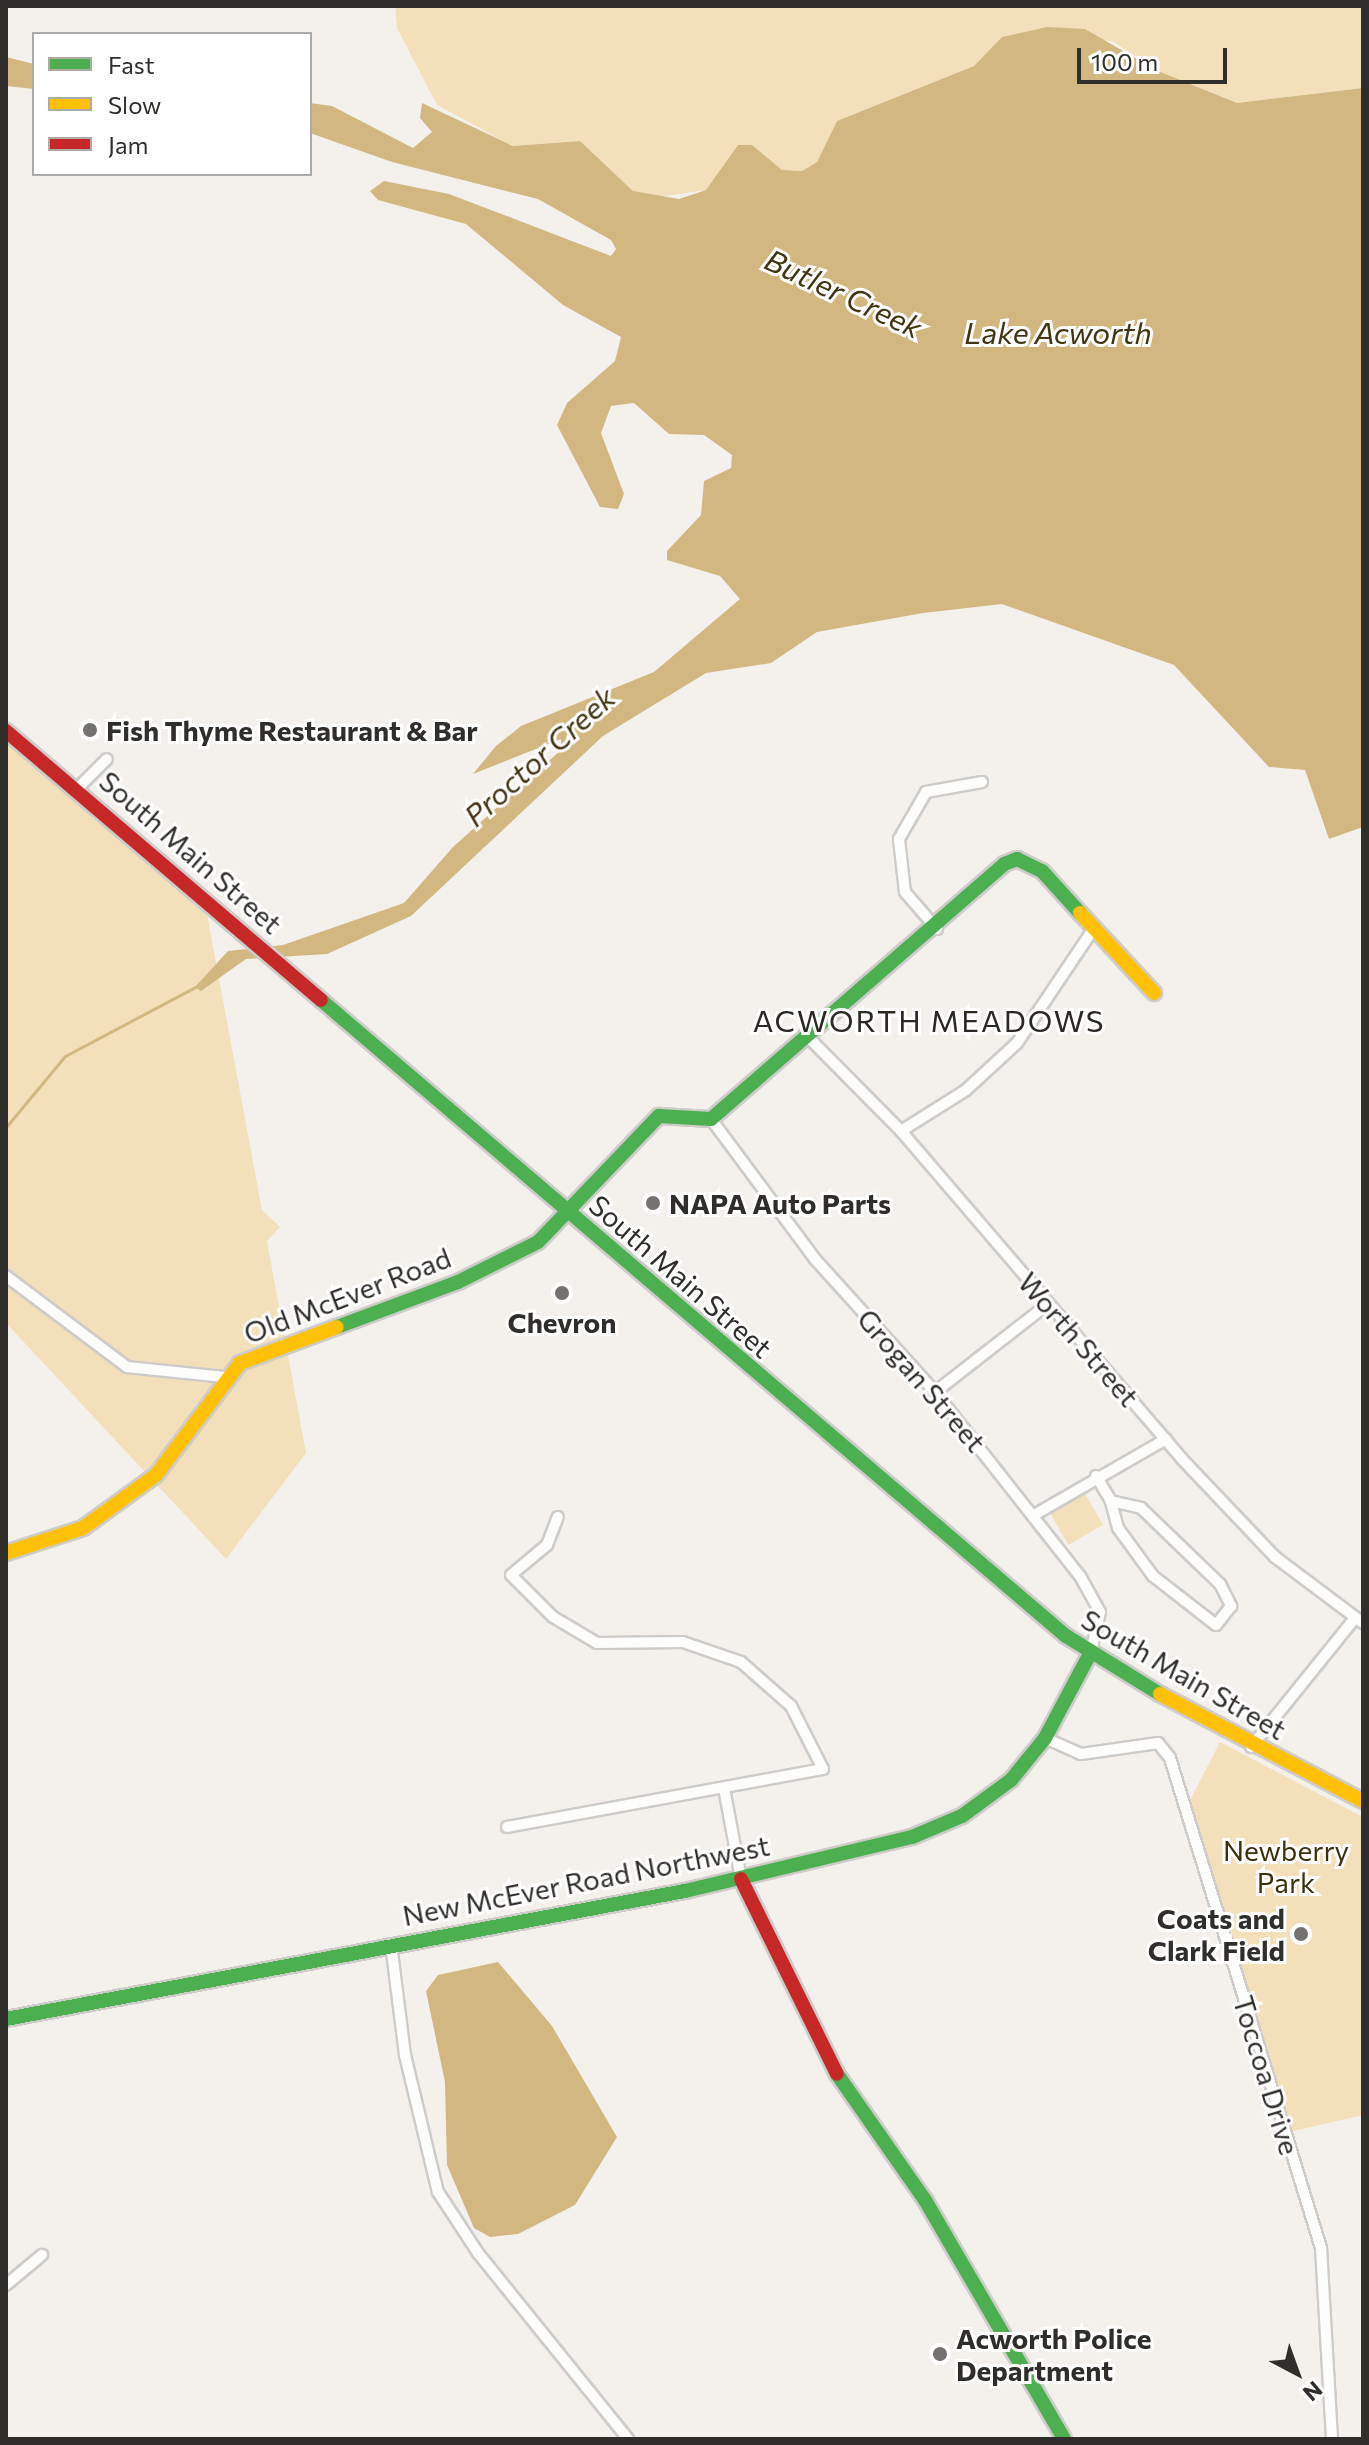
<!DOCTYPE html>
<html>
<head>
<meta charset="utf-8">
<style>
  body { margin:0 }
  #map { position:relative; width:1369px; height:2445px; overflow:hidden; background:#f4f1ed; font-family:Commissioner,sans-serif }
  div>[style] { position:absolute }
  .green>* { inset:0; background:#f3e0bb; transform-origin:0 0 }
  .water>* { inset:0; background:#d2b781 }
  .stream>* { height:3px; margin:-1.5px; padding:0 1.5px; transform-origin:1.5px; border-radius:1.5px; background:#d2b781 }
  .roads { filter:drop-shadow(2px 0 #ceccc9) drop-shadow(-2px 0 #ceccc9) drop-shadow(0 2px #ceccc9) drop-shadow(0 -2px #ceccc9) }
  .street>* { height:10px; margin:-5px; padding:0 5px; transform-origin:5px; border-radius:5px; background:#fdfdfc }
  .fast>* { height:14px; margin:-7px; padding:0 7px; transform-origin:7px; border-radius:7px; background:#4caf50 }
  .slow>* { height:14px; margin:-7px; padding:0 7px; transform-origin:7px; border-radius:7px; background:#ffc107 }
  .jam>* { height:14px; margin:-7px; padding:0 7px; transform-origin:7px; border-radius:7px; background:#c62828 }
  .dots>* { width:22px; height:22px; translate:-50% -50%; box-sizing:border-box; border:4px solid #fff; border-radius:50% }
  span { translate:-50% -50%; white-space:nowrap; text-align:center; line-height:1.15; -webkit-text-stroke:6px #fff; paint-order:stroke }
  .poi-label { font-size:28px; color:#2f2e2b; font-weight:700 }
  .left { translate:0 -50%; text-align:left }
  .right { translate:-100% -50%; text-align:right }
  .street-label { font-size:28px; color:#2f2e2b }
  .park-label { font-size:28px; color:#3e2f0d }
  .water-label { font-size:30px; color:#443412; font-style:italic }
  .neighbourhood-label { font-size:30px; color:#2c2923; letter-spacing:2px }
  .frame { position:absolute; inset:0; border:8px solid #2f2e2b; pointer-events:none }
  .legend { position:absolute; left:32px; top:32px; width:280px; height:144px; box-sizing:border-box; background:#fff; border:2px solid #acabaa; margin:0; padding:10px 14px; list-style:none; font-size:24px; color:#2f2e2b }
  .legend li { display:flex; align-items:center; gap:16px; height:40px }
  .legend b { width:40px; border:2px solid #acabaa }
  .north { position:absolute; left:1257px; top:2333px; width:80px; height:80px; -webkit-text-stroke:6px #fff; paint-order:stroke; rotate:139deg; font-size:22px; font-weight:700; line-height:32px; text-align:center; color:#2f2e2b }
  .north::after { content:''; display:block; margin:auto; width:28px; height:36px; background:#2f2e2b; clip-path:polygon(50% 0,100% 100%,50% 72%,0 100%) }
  .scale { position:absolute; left:1077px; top:48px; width:150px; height:36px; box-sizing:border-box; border:4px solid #2f2e2b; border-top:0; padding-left:10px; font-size:24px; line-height:28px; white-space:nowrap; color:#2f2e2b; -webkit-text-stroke:6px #fff; paint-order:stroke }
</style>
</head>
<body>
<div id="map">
  <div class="green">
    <i style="clip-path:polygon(395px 6px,1363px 6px,1363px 88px,1237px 103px,1158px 71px,1112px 41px,1002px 37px,974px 66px,837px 121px,817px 162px,802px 171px,782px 170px,752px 145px,706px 190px,653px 198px,633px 191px,580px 141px,513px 146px,437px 105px,397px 28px)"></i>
    <i style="clip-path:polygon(6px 732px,99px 807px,207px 914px,262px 1210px,280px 1227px,267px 1241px,306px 1453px,226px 1559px,6px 1323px)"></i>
    <i style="left:1084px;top:1492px;width:38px;height:40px;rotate:60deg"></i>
    <i style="clip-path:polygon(1220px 1742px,1363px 1817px,1363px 2115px,1289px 2132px,1187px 1806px)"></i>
  </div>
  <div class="water">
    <i style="clip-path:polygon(1047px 27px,1085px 29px,1158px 71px,1237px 103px,1363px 88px,1363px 827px,1329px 839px,1305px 770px,1269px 767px,1174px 665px,1002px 604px,923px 613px,817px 632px,771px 663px,706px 673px,603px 736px,411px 916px,327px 954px,246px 959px,201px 991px,195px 987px,228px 951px,283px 945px,404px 903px,453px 847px,561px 750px,561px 739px,473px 774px,496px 746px,521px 726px,654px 672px,740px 599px,720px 576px,667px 560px,667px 551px,701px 515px,704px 481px,731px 468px,732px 455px,704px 435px,669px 434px,634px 403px,611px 406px,601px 433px,624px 494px,618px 509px,600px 507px,557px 425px,567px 403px,615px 361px,621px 337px,563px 305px,466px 224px,378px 200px,370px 191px,384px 181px,449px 194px,611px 256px,616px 249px,611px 240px,538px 199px,392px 162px,310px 133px,310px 103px,332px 106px,413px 148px,432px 132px,420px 118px,422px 103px,513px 146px,580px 141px,633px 191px,679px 199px,706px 190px,738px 145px,752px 145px,782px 170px,802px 171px,817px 162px,837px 121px,974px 66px,1002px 37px)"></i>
    <i style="clip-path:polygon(6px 57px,34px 64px,34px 89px,6px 86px)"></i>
    <i style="clip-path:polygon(498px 1962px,552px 2026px,617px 2137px,575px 2205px,518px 2234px,490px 2237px,474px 2228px,447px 2165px,445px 2082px,426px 1991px,438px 1975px)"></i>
  </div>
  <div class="stream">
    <i style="left:6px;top:1127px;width:92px;rotate:-50.3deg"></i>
    <i style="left:65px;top:1056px;width:152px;rotate:-27.9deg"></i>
  </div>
  <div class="roads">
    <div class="street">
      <i style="left:77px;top:789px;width:42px;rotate:-45deg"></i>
      <i style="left:937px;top:929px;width:49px;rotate:-130.9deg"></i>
      <i style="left:905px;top:892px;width:53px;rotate:-96.5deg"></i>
      <i style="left:899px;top:839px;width:54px;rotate:-60.1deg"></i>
      <i style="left:926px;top:792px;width:57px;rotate:-10.1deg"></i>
      <i style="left:810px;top:1039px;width:129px;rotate:45.3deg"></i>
      <i style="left:901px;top:1131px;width:432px;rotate:49.4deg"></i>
      <i style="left:1182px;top:1459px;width:135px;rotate:46.5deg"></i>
      <i style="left:1275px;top:1557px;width:110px;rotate:36.9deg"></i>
      <i style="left:711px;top:1119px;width:174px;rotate:53.4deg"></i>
      <i style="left:815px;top:1259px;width:179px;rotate:47.9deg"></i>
      <i style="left:935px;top:1392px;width:234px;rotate:51.8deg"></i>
      <i style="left:1080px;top:1576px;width:41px;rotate:60.9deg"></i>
      <i style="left:1100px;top:1612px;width:41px;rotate:102.7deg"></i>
      <i style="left:901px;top:1131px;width:77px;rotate:-32.2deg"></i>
      <i style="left:966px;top:1090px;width:69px;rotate:-42.7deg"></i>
      <i style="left:1017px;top:1043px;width:138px;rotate:-56.2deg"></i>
      <i style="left:6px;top:1276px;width:151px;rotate:36.9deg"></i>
      <i style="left:127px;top:1367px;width:98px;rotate:5.9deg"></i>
      <i style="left:935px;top:1392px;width:143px;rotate:-37.9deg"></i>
      <i style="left:1096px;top:1476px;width:29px;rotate:59deg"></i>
      <i style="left:1111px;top:1501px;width:31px;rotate:13deg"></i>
      <i style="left:1141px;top:1508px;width:110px;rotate:43.9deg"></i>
      <i style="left:1220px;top:1584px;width:25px;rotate:63deg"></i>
      <i style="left:1231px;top:1606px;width:24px;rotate:128deg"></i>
      <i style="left:1216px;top:1625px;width:80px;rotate:-142.1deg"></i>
      <i style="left:1153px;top:1576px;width:59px;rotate:-126.1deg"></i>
      <i style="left:1118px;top:1528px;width:28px;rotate:-105deg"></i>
      <i style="left:1034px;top:1515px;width:152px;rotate:-29.9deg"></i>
      <i style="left:1045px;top:1738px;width:39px;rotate:24deg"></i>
      <i style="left:1081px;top:1754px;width:78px;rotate:-8.1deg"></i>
      <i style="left:1158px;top:1743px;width:19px;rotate:51deg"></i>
      <i style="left:1170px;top:1758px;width:513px;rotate:72.87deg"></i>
      <i style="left:1321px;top:2248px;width:191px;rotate:86.7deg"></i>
      <i style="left:1251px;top:1747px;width:166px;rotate:-51.1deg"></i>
      <i style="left:724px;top:1788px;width:93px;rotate:79.4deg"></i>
      <i style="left:507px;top:1827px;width:321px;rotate:-10.4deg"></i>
      <i style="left:823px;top:1769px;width:71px;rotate:-116.9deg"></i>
      <i style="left:791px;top:1706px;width:67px;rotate:-138.7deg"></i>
      <i style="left:741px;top:1662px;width:61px;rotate:-161deg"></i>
      <i style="left:683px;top:1642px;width:86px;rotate:179.3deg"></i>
      <i style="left:597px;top:1643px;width:51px;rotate:-149.4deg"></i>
      <i style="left:553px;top:1617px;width:59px;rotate:-135deg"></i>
      <i style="left:511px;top:1575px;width:47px;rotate:-39.8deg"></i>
      <i style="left:547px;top:1545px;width:30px;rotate:-69deg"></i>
      <i style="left:391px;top:1944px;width:112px;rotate:82.8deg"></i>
      <i style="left:405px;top:2055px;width:141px;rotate:76.5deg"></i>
      <i style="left:438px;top:2192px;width:73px;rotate:56.7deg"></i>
      <i style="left:478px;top:2253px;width:239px;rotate:51.1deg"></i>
      <i style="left:6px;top:2285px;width:47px;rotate:-39.8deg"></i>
    </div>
    <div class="fast">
      <i style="left:321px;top:1000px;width:980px;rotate:40.49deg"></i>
      <i style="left:1066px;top:1636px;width:110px;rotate:31.7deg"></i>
      <i style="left:337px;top:1327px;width:129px;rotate:-20.4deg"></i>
      <i style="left:458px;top:1282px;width:89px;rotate:-26.6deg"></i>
      <i style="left:538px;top:1242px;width:175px;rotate:-46.2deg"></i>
      <i style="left:659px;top:1116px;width:52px;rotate:3.3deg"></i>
      <i style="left:711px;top:1119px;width:388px;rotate:-41deg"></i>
      <i style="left:1004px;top:864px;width:14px;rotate:-21deg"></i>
      <i style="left:1017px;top:859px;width:28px;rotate:26deg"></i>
      <i style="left:1042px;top:871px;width:57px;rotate:47.9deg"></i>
      <i style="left:6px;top:2019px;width:691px;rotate:-10.68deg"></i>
      <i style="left:685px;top:1891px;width:233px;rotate:-13.4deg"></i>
      <i style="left:912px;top:1837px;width:54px;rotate:-22.8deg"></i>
      <i style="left:962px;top:1816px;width:61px;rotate:-36.3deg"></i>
      <i style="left:1011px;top:1780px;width:54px;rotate:-51deg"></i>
      <i style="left:1045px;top:1738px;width:98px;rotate:-61.9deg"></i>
      <i style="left:837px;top:2074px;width:154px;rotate:55.1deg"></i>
      <i style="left:925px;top:2200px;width:276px;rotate:59.8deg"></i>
    </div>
    <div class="slow">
      <i style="left:1080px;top:913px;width:109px;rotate:47.2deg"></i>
      <i style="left:6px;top:1553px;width:81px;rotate:-18deg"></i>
      <i style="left:83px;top:1528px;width:90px;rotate:-36deg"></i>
      <i style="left:156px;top:1475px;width:140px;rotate:-53.1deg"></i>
      <i style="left:240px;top:1363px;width:103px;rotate:-20.4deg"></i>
      <i style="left:1160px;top:1694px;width:229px;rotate:27.8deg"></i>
    </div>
    <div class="jam">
      <i style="left:6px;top:731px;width:414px;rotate:40.5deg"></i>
      <i style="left:741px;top:1879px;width:217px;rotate:63.8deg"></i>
    </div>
  </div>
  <div class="dots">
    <i style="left:90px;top:730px;background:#74726f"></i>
    <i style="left:653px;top:1203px;background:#74726f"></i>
    <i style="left:562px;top:1293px;background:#74726f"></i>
    <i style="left:1301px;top:1934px;background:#74726f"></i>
    <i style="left:940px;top:2354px;background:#74726f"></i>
  </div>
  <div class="poi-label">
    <span class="left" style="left:106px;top:730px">Fish Thyme Restaurant &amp; Bar</span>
    <span class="left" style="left:669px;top:1203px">NAPA Auto Parts</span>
    <span style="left:562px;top:1322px">Chevron</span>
    <span class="right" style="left:1285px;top:1934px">Coats and<br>Clark Field</span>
    <span class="left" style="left:956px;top:2354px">Acworth Police<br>Department</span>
  </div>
  <div class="street-label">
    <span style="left:191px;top:852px;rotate:41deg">South Main Street</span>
    <span style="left:681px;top:1276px;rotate:41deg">South Main Street</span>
    <span style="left:347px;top:1295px;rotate:-21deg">Old McEver Road</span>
    <span style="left:1079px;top:1339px;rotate:49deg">Worth Street</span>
    <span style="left:922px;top:1380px;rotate:49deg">Grogan Street</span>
    <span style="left:1184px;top:1674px;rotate:30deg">South Main Street</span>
    <span style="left:586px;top:1880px;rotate:-11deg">New McEver Road Northwest</span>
    <span style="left:1267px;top:2075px;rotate:73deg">Toccoa Drive</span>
  </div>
  <div class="park-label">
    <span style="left:1286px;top:1866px">Newberry<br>Park</span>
  </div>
  <div class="water-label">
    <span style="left:844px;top:293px;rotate:25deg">Butler Creek</span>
    <span style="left:1058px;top:332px">Lake Acworth</span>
    <span style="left:539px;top:756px;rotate:-42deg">Proctor Creek</span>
  </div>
  <div class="neighbourhood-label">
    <span style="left:929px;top:1020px">ACWORTH MEADOWS</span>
  </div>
  <div class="frame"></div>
  <ul class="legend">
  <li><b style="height:10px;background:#4caf50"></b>Fast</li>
  <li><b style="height:10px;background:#ffc107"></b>Slow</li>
  <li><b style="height:10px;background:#c62828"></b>Jam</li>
  </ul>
  <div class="north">N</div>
  <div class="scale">100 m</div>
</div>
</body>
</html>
